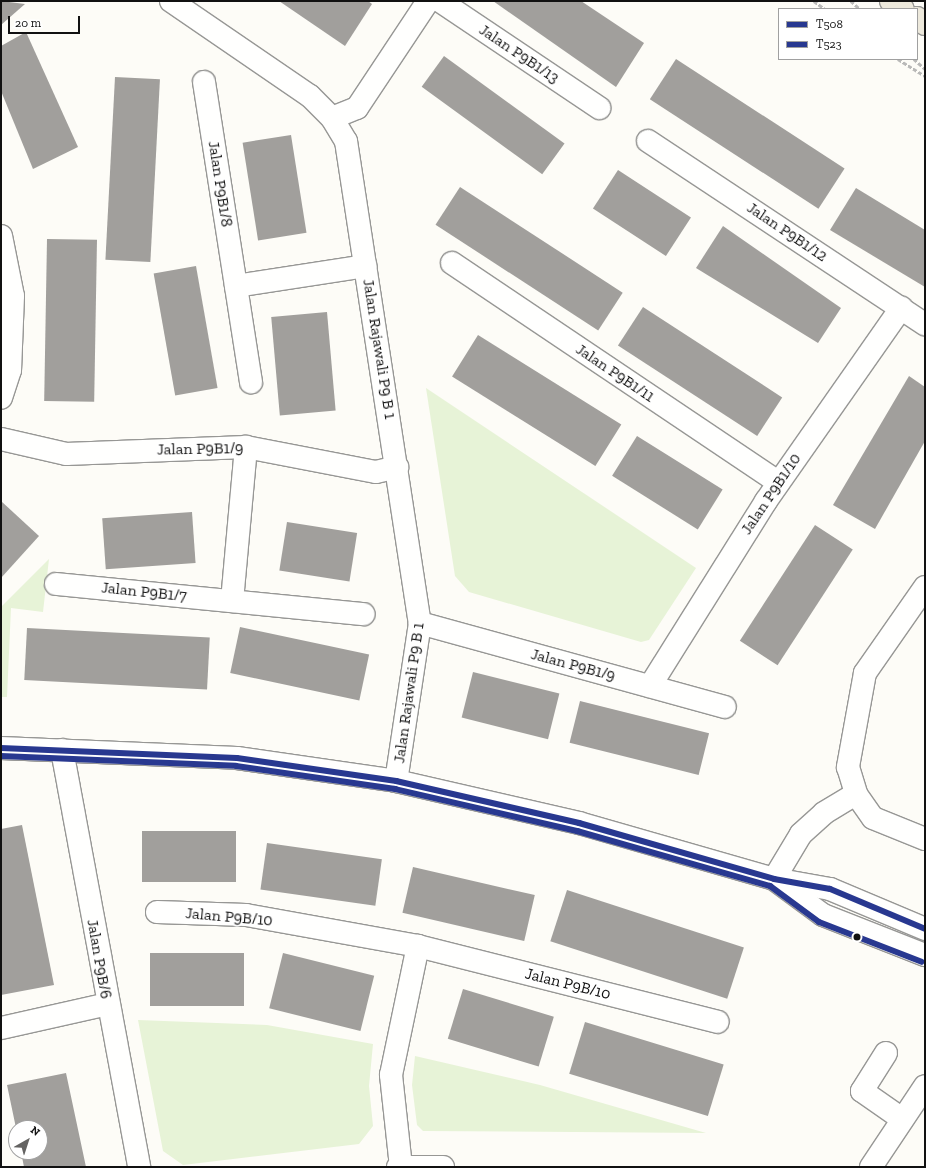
<!DOCTYPE html>
<html>
<head>
<meta charset="utf-8">
<style>
  body { margin:0 }
  #map { position:relative; width:926px; height:1168px; overflow:hidden; background:#fdfcf7; font-family:"Zilla Slab",serif }
  div>[style] { position:absolute }
  .green>* { inset:0; background:#e7f3d7 }
  .building>* { inset:0; background:#a19f9c; transform-origin:0 0 }
  .path>* { height:2.5px; margin-top:-1.25px; transform-origin:0; background:repeating-linear-gradient(90deg,#b9b9b8 0 4px,transparent 0 6px) }
  .roads { filter:drop-shadow(1px 0 #979795) drop-shadow(-1px 0 #979795) drop-shadow(0 1px #979795) drop-shadow(0 -1px #979795) }
  .minor>* { height:22px; margin:-11px; padding:0 11px; transform-origin:11px; border-radius:11px; background:#fffffe }
  .major>* { height:22px; margin:-11px; padding:0 11px; transform-origin:11px; border-radius:11px; background:#ede9dc }
  .bus-1>* { height:6px; margin:-3px; padding:0 3px; transform-origin:3px; border-radius:3px; background:#283890 }
  .bus-2>* { height:6px; margin:-3px; padding:0 3px; transform-origin:3px; border-radius:3px; background:#283890 }
  .dots>* { width:11px; height:11px; translate:-50% -50%; box-sizing:border-box; border:2px solid #fff; border-radius:50% }
  span { translate:-50% -50%; white-space:nowrap; text-align:center; line-height:1.15; -webkit-text-stroke:4px #fff; paint-order:stroke }
  .street-label { font-size:16px; color:#111 }
  .frame { position:absolute; inset:0; border:2px solid #111; pointer-events:none }
  .legend { position:absolute; left:778px; top:8px; width:140px; height:52px; box-sizing:border-box; background:#fff; border:1px solid #a0a0a0; margin:0; padding:5px 7px; list-style:none; font-size:12px; color:#111 }
  .legend li { display:flex; align-items:center; gap:8px; height:20px }
  .legend b { width:20px; border:1px solid #a0a0a0 }
  .north { position:absolute; left:8px; top:1120px; width:40px; height:40px; box-sizing:border-box; background:#fff; border:1px solid #a0a0a0; border-radius:50%; rotate:39deg; font-size:11px; font-weight:700; line-height:16px; text-align:center; color:#111 }
  .north::after { content:''; display:block; margin:auto; width:14px; height:18px; background:#646362; clip-path:polygon(50% 0,100% 100%,50% 72%,0 100%) }
  .scale { position:absolute; left:8px; top:16px; width:72px; height:18px; box-sizing:border-box; border:2px solid #111; border-top:0; padding-left:5px; font-size:12px; line-height:14px; white-space:nowrap; color:#111; -webkit-text-stroke:3px #fff; paint-order:stroke }
</style>
</head>
<body>
<div id="map">
  <div class="green">
    <i style="clip-path:polygon(426px 388px,696px 568px,649px 640px,641px 642px,469px 592px,455px 576px)"></i>
    <i style="clip-path:polygon(49px 559px,43px 612px,11px 608px,7px 697px,1px 697px,1px 607px)"></i>
    <i style="clip-path:polygon(138px 1020px,267px 1025px,373px 1044px,369px 1086px,373px 1126px,359px 1144px,183px 1165px,163px 1151px)"></i>
    <i style="clip-path:polygon(415px 1056px,540px 1085px,706px 1133px,423px 1131px,417px 1125px,412px 1085px)"></i>
  </div>
  <div class="building">
    <i style="clip-path:polygon(1px 1px,25px 4px,1px 25px)"></i>
    <i style="clip-path:polygon(279px 1px,368px 1px,372px 4px,345px 46px)"></i>
    <i style="clip-path:polygon(493px 1px,581px 1px,644px 43px,616px 87px)"></i>
    <i style="clip-path:polygon(26px 32px,78px 147px,33px 169px,1px 91px,1px 46px)"></i>
    <i style="left:444px;top:56px;width:149px;height:38px;rotate:36deg"></i>
    <i style="left:676px;top:59px;width:201px;height:48px;rotate:33deg"></i>
    <i style="left:115px;top:77px;width:45px;height:183px;rotate:3deg"></i>
    <i style="left:291px;top:135px;width:99px;height:49px;rotate:81deg"></i>
    <i style="left:618px;top:170px;width:87px;height:46px;rotate:33deg"></i>
    <i style="left:460px;top:187px;width:194px;height:45px;rotate:33deg"></i>
    <i style="clip-path:polygon(856px 188px,925px 230px,925px 287px,830px 230px)"></i>
    <i style="clip-path:polygon(723px 226px,841px 308px,818px 343px,696px 268px)"></i>
    <i style="left:47px;top:239px;width:50px;height:162px;rotate:1deg"></i>
    <i style="left:196px;top:266px;width:124px;height:43px;rotate:80deg"></i>
    <i style="left:643px;top:307px;width:166px;height:46px;rotate:33deg"></i>
    <i style="left:327px;top:312px;width:99px;height:56px;rotate:85deg"></i>
    <i style="left:478px;top:335px;width:169px;height:49px;rotate:32deg"></i>
    <i style="clip-path:polygon(909px 376px,925px 387px,925px 441px,875px 529px,833px 505px)"></i>
    <i style="left:637px;top:436px;width:101px;height:47px;rotate:32deg"></i>
    <i style="clip-path:polygon(1px 501px,39px 536px,1px 578px)"></i>
    <i style="left:192px;top:512px;width:51px;height:90px;rotate:86deg"></i>
    <i style="left:287px;top:522px;width:71px;height:49px;rotate:9deg"></i>
    <i style="left:815px;top:525px;width:45px;height:138px;rotate:33deg"></i>
    <i style="left:240px;top:627px;width:132px;height:47px;rotate:12deg"></i>
    <i style="left:27px;top:628px;width:183px;height:52px;rotate:3deg"></i>
    <i style="left:473px;top:672px;width:89px;height:47px;rotate:14deg"></i>
    <i style="left:580px;top:701px;width:133px;height:43px;rotate:14deg"></i>
    <i style="clip-path:polygon(22px 825px,54px 985px,1px 995px,1px 829px)"></i>
    <i style="left:142px;top:831px;width:94px;height:51px"></i>
    <i style="left:267px;top:843px;width:116px;height:47px;rotate:8deg"></i>
    <i style="left:413px;top:867px;width:125px;height:47px;rotate:13deg"></i>
    <i style="left:567px;top:890px;width:186px;height:54px;rotate:18deg"></i>
    <i style="left:244px;top:953px;width:53px;height:94px;rotate:90deg"></i>
    <i style="left:283px;top:953px;width:94px;height:57px;rotate:14deg"></i>
    <i style="left:463px;top:989px;width:95px;height:52px;rotate:17deg"></i>
    <i style="left:585px;top:1022px;width:145px;height:54px;rotate:17deg"></i>
    <i style="clip-path:polygon(66px 1073px,86px 1167px,24px 1167px,21px 1152px,40px 1152px,40px 1128px,16px 1128px,7px 1085px)"></i>
  </div>
  <div class="path">
    <i style="left:814px;top:1px;width:14px;rotate:36deg"></i>
    <i style="left:851px;top:1px;width:12px;rotate:42deg"></i>
    <i style="left:898px;top:59px;width:32px;rotate:32deg"></i>
    <i style="left:914px;top:59px;width:15px;rotate:42deg"></i>
  </div>
  <div class="roads">
    <div class="minor">
      <i style="left:171px;top:1px;width:168px;rotate:34.4deg"></i>
      <i style="left:310px;top:96px;width:31px;rotate:45deg"></i>
      <i style="left:332px;top:118px;width:27px;rotate:59deg"></i>
      <i style="left:346px;top:141px;width:488px;rotate:81.3deg"></i>
      <i style="left:420px;top:623px;width:160px;rotate:98.6deg"></i>
      <i style="left:440px;top:1px;width:192px;rotate:33.9deg"></i>
      <i style="left:204px;top:82px;width:304px;rotate:81.1deg"></i>
      <i style="left:332px;top:118px;width:27px;rotate:-22deg"></i>
      <i style="left:357px;top:108px;width:128px;rotate:-56.4deg"></i>
      <i style="left:648px;top:141px;width:332px;rotate:33.5deg"></i>
      <i style="left:1px;top:236px;width:61px;rotate:78.7deg"></i>
      <i style="left:13px;top:296px;width:74px;rotate:92.3deg"></i>
      <i style="left:10px;top:370px;width:29px;rotate:108deg"></i>
      <i style="left:452px;top:263px;width:393px;rotate:33.9deg"></i>
      <i style="left:236px;top:286px;width:131px;rotate:-8.8deg"></i>
      <i style="left:1px;top:439px;width:67px;rotate:13deg"></i>
      <i style="left:66px;top:454px;width:180px;rotate:-2.2deg"></i>
      <i style="left:246px;top:447px;width:132px;rotate:10.9deg"></i>
      <i style="left:376px;top:472px;width:22px;rotate:-13deg"></i>
      <i style="left:56px;top:584px;width:309px;rotate:5.6deg"></i>
      <i style="left:925px;top:587px;width:105px;rotate:124.9deg"></i>
      <i style="left:865px;top:673px;width:96px;rotate:100.3deg"></i>
      <i style="left:848px;top:767px;width:28px;rotate:73deg"></i>
      <i style="left:856px;top:794px;width:29px;rotate:55deg"></i>
      <i style="left:873px;top:818px;width:56px;rotate:22deg"></i>
      <i style="left:232px;top:601px;width:155px;rotate:-84.8deg"></i>
      <i style="left:420px;top:623px;width:316px;rotate:15.4deg"></i>
      <i style="left:650px;top:686px;width:218px;rotate:-57.9deg"></i>
      <i style="left:766px;top:501px;width:236px;rotate:-55deg"></i>
      <i style="left:1px;top:748px;width:236px;rotate:2.4deg"></i>
      <i style="left:237px;top:758px;width:161px;rotate:8.2deg"></i>
      <i style="left:396px;top:781px;width:188px;rotate:12.9deg"></i>
      <i style="left:579px;top:823px;width:203px;rotate:16deg"></i>
      <i style="left:774px;top:879px;width:57px;rotate:10.1deg"></i>
      <i style="left:830px;top:889px;width:103px;rotate:22.8deg"></i>
      <i style="left:62px;top:750px;width:424px;rotate:79.5deg"></i>
      <i style="left:774px;top:879px;width:52px;rotate:-59deg"></i>
      <i style="left:801px;top:834px;width:31px;rotate:-42deg"></i>
      <i style="left:824px;top:813px;width:37px;rotate:-31deg"></i>
      <i style="left:778px;top:882px;width:56px;rotate:36.3deg"></i>
      <i style="left:823px;top:915px;width:110px;rotate:21.4deg"></i>
      <i style="left:157px;top:912px;width:89px;rotate:1.9deg"></i>
      <i style="left:246px;top:915px;width:175px;rotate:10.2deg"></i>
      <i style="left:418px;top:946px;width:309px;rotate:14.2deg"></i>
      <i style="left:1px;top:1028px;width:110px;rotate:-12.6deg"></i>
      <i style="left:886px;top:1053px;width:45px;rotate:122.3deg"></i>
      <i style="left:862px;top:1091px;width:49px;rotate:35deg"></i>
      <i style="left:398px;top:1167px;width:45px"></i>
      <i style="left:401px;top:1167px;width:93px;rotate:-96.2deg"></i>
      <i style="left:391px;top:1075px;width:132px;rotate:-78.2deg"></i>
      <i style="left:871px;top:1167px;width:97px;rotate:-56.3deg"></i>
    </div>
    <div class="major">
      <i style="left:891px;top:1px;width:14px;rotate:34deg"></i>
      <i style="left:917px;top:18px;width:10px;rotate:37deg"></i>
    </div>
  </div>
  <div class="bus-1">
    <i style="left:1px;top:748px;width:236px;rotate:2.4deg"></i>
    <i style="left:237px;top:758px;width:161px;rotate:8.2deg"></i>
    <i style="left:396px;top:781px;width:188px;rotate:12.9deg"></i>
    <i style="left:579px;top:823px;width:203px;rotate:16deg"></i>
    <i style="left:774px;top:879px;width:57px;rotate:10.1deg"></i>
    <i style="left:830px;top:889px;width:103px;rotate:22.8deg"></i>
  </div>
  <div class="bus-2">
    <i style="left:1px;top:756px;width:235px;rotate:2.4deg"></i>
    <i style="left:236px;top:766px;width:161px;rotate:8.2deg"></i>
    <i style="left:395px;top:789px;width:187px;rotate:13deg"></i>
    <i style="left:577px;top:831px;width:201px;rotate:15.9deg"></i>
    <i style="left:770px;top:886px;width:61px;rotate:36.3deg"></i>
    <i style="left:819px;top:922px;width:110px;rotate:21.2deg"></i>
  </div>
  <div class="dots">
    <i style="left:857px;top:937px;background:#111"></i>
  </div>
  <div class="street-label">
    <span style="left:519px;top:54px;rotate:34deg">Jalan P9B1/13</span>
    <span style="left:220px;top:184px;rotate:81deg">Jalan P9B1/8</span>
    <span style="left:787px;top:232px;rotate:34deg">Jalan P9B1/12</span>
    <span style="left:379px;top:349px;rotate:81deg">Jalan Rajawali P9 B 1</span>
    <span style="left:615px;top:373px;rotate:34deg">Jalan P9B1/11</span>
    <span style="left:200px;top:449px;rotate:-1deg">Jalan P9B1/9</span>
    <span style="left:771px;top:494px;rotate:-56deg">Jalan P9B1/10</span>
    <span style="left:144px;top:592px;rotate:6deg">Jalan P9B1/7</span>
    <span style="left:573px;top:665px;rotate:15deg">Jalan P9B1/9</span>
    <span style="left:409px;top:693px;rotate:-82deg">Jalan Rajawali P9 B 1</span>
    <span style="left:229px;top:917px;rotate:5deg">Jalan P9B/10</span>
    <span style="left:99px;top:959px;rotate:80deg">Jalan P9B/6</span>
    <span style="left:568px;top:984px;rotate:14deg">Jalan P9B/10</span>
  </div>
  <div class="frame"></div>
  <ul class="legend">
  <li><b style="height:5px;background:#283890"></b>T508</li>
  <li><b style="height:5px;background:#283890"></b>T523</li>
  </ul>
  <div class="north">N</div>
  <div class="scale">20 m</div>
</div>
</body>
</html>
